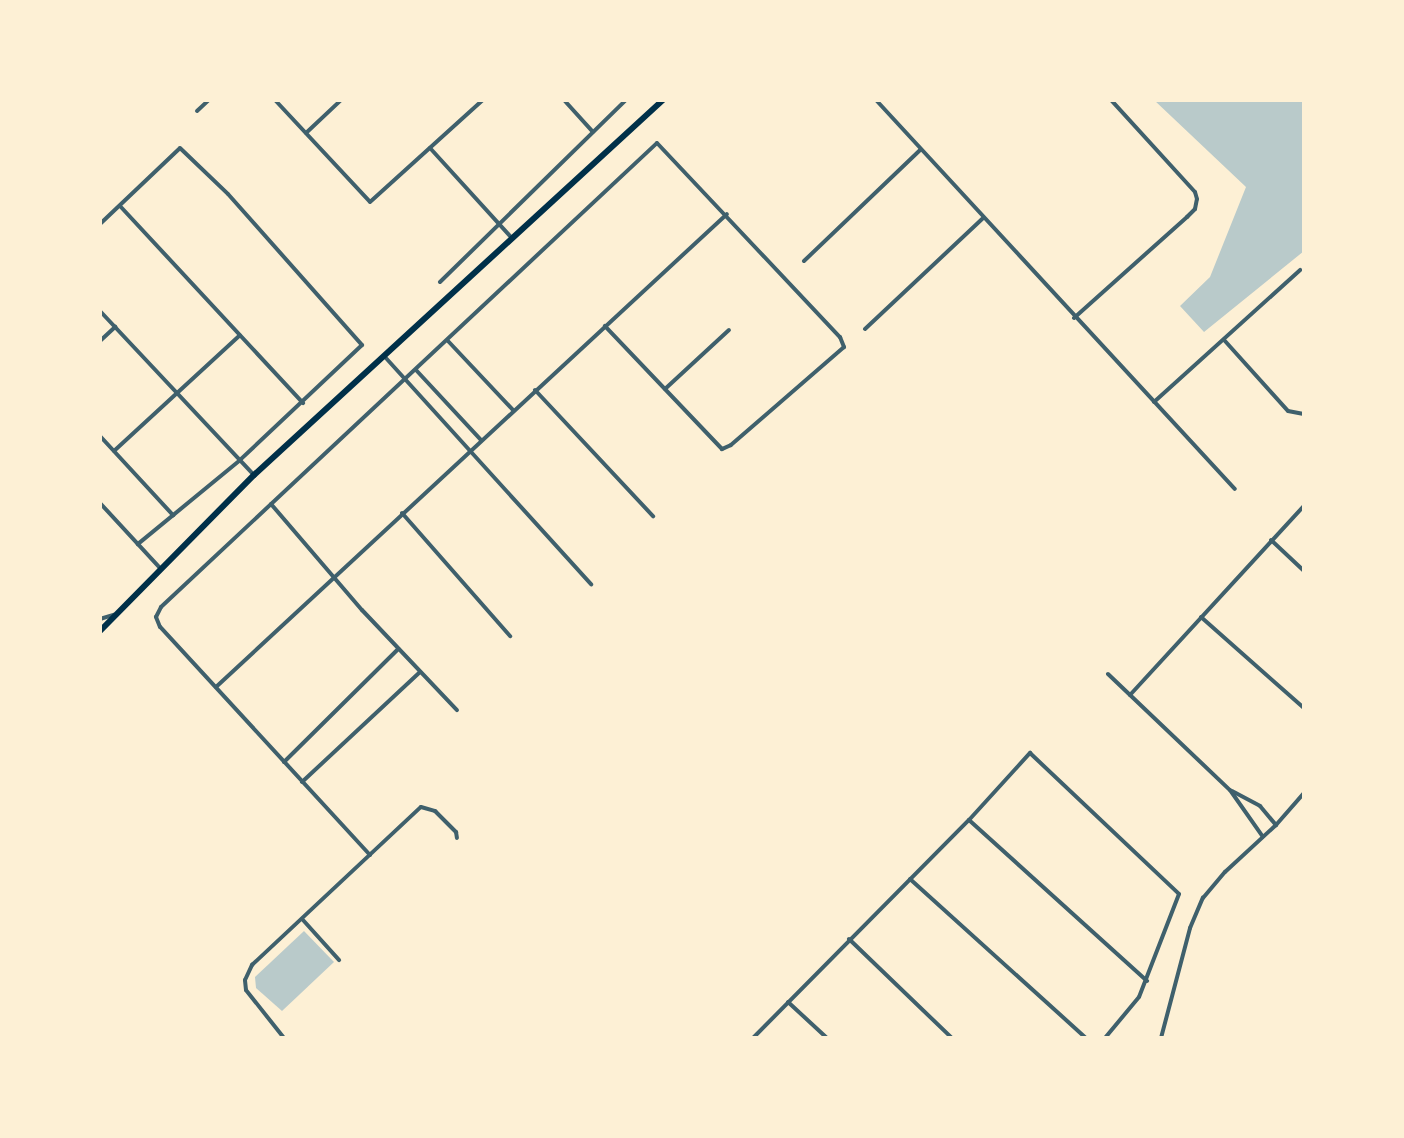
<!DOCTYPE html>
<html>
<head>
<meta charset="utf-8">
<style>
  body { margin:0 }
  #map { position:relative; width:1404px; height:1138px; overflow:hidden; background:#fdf0d5; font-family:"Source Sans 3",sans-serif }
  div>[style] { position:absolute }
  .green>* { inset:0; background:#b9caca }
  .minor>* { height:4px; margin:-2px; padding:0 2px; transform-origin:2px; border-radius:2px; background:#3f606c }
  .secondary>* { height:6px; margin:-3px; padding:0 3px; transform-origin:3px; border-radius:3px; background:#003049 }
  span { translate:-50% -50%; white-space:nowrap; text-align:center; line-height:1.15; -webkit-text-stroke:6px #fdf0d5; paint-order:stroke }
  .frame { position:absolute; inset:0; border:102px solid #fdf0d5; pointer-events:none }
</style>
</head>
<body>
<div id="map">
  <div class="green">
    <i style="clip-path:polygon(1154px 100px,1304px 100px,1304px 251px,1204px 332px,1180px 306px,1210px 277px,1246px 187px)"></i>
    <i style="clip-path:polygon(304px 931px,334px 962px,282px 1011px,256px 988px,255px 977px)"></i>
  </div>
  <div class="minor">
    <i style="left:275px;top:100px;width:139px;rotate:47deg"></i>
    <i style="left:370px;top:202px;width:152px;rotate:-42.1deg"></i>
    <i style="left:564px;top:100px;width:43px;rotate:47.8deg"></i>
    <i style="left:876px;top:100px;width:529px;rotate:47.3deg"></i>
    <i style="left:197px;top:111px;width:16px;rotate:-43deg"></i>
    <i style="left:306px;top:133px;width:48px;rotate:-43.3deg"></i>
    <i style="left:430px;top:148px;width:122px;rotate:47.7deg"></i>
    <i style="left:120px;top:206px;width:269px;rotate:47.1deg"></i>
    <i style="left:100px;top:224px;width:110px;rotate:-43.5deg"></i>
    <i style="left:180px;top:148px;width:66px;rotate:43.8deg"></i>
    <i style="left:228px;top:194px;width:202px;rotate:48.4deg"></i>
    <i style="left:362px;top:345px;width:169px;rotate:136.7deg"></i>
    <i style="left:239px;top:461px;width:131px;rotate:140.6deg"></i>
    <i style="left:804px;top:261px;width:161px;rotate:-43.7deg"></i>
    <i style="left:440px;top:282px;width:260px;rotate:-44.4deg"></i>
    <i style="left:100px;top:311px;width:225px;rotate:46.8deg"></i>
    <i style="left:1074px;top:318px;width:152px;rotate:-41.8deg"></i>
    <i style="left:1187px;top:217px;width:11px;rotate:-45deg"></i>
    <i style="left:1195px;top:209px;width:10px;rotate:-79deg"></i>
    <i style="left:1197px;top:199px;width:7px;rotate:-106deg"></i>
    <i style="left:1195px;top:192px;width:125px;rotate:-132.4deg"></i>
    <i style="left:865px;top:329px;width:161px;rotate:-43.2deg"></i>
    <i style="left:100px;top:341px;width:21px;rotate:-43deg"></i>
    <i style="left:448px;top:341px;width:95px;rotate:46.7deg"></i>
    <i style="left:1225px;top:341px;width:94px;rotate:48deg"></i>
    <i style="left:1288px;top:411px;width:16px;rotate:11deg"></i>
    <i style="left:385px;top:357px;width:307px;rotate:47.8deg"></i>
    <i style="left:416px;top:370px;width:96px;rotate:47.1deg"></i>
    <i style="left:665px;top:389px;width:87px;rotate:-42.7deg"></i>
    <i style="left:535px;top:390px;width:173px;rotate:46.9deg"></i>
    <i style="left:1154px;top:402px;width:197px;rotate:-42.1deg"></i>
    <i style="left:100px;top:436px;width:108px;rotate:47.3deg"></i>
    <i style="left:114px;top:451px;width:171px;rotate:-42.6deg"></i>
    <i style="left:100px;top:503px;width:90px;rotate:47.3deg"></i>
    <i style="left:271px;top:504px;width:140px;rotate:49.4deg"></i>
    <i style="left:362px;top:610px;width:138px;rotate:46.5deg"></i>
    <i style="left:402px;top:513px;width:164px;rotate:48.7deg"></i>
    <i style="left:1271px;top:540px;width:45px;rotate:43.2deg"></i>
    <i style="left:1201px;top:617px;width:137px;rotate:41.5deg"></i>
    <i style="left:100px;top:619px;width:14px;rotate:-17deg"></i>
    <i style="left:1108px;top:674px;width:168px;rotate:43.6deg"></i>
    <i style="left:1230px;top:790px;width:57px;rotate:54.9deg"></i>
    <i style="left:216px;top:687px;width:696px;rotate:-42.79deg"></i>
    <i style="left:1130px;top:695px;width:257px;rotate:-47.4deg"></i>
    <i style="left:284px;top:762px;width:161px;rotate:-44.7deg"></i>
    <i style="left:302px;top:782px;width:161px;rotate:-43deg"></i>
    <i style="left:1232px;top:791px;width:32px;rotate:28deg"></i>
    <i style="left:1260px;top:806px;width:25px;rotate:50deg"></i>
    <i style="left:969px;top:820px;width:240px;rotate:42.1deg"></i>
    <i style="left:370px;top:855px;width:310px;rotate:-132.6deg"></i>
    <i style="left:160px;top:627px;width:11px;rotate:-112deg"></i>
    <i style="left:156px;top:617px;width:11px;rotate:-63deg"></i>
    <i style="left:161px;top:607px;width:679px;rotate:-43.09deg"></i>
    <i style="left:657px;top:143px;width:267px;rotate:46.7deg"></i>
    <i style="left:840px;top:337px;width:11px;rotate:68deg"></i>
    <i style="left:844px;top:347px;width:150px;rotate:139.1deg"></i>
    <i style="left:731px;top:445px;width:10px;rotate:156deg"></i>
    <i style="left:722px;top:449px;width:170px;rotate:-133.6deg"></i>
    <i style="left:910px;top:879px;width:237px;rotate:42.1deg"></i>
    <i style="left:303px;top:920px;width:54px;rotate:48deg"></i>
    <i style="left:849px;top:939px;width:143px;rotate:43.9deg"></i>
    <i style="left:788px;top:1002px;width:53px;rotate:42.7deg"></i>
    <i style="left:284px;top:1038px;width:61px;rotate:-128.4deg"></i>
    <i style="left:246px;top:990px;width:10px;rotate:-96deg"></i>
    <i style="left:245px;top:980px;width:17px;rotate:-65deg"></i>
    <i style="left:252px;top:965px;width:231px;rotate:-43.1deg"></i>
    <i style="left:421px;top:807px;width:15px;rotate:16deg"></i>
    <i style="left:435px;top:811px;width:30px;rotate:45deg"></i>
    <i style="left:456px;top:832px;width:6px;rotate:81deg"></i>
    <i style="left:753px;top:1038px;width:307px;rotate:-45.3deg"></i>
    <i style="left:969px;top:820px;width:91px;rotate:-47.7deg"></i>
    <i style="left:1030px;top:753px;width:205px;rotate:43.4deg"></i>
    <i style="left:1179px;top:894px;width:110px;rotate:111.2deg"></i>
    <i style="left:1139px;top:997px;width:53px;rotate:129.7deg"></i>
    <i style="left:1161px;top:1038px;width:114px;rotate:-75.2deg"></i>
    <i style="left:1190px;top:928px;width:33px;rotate:-67deg"></i>
    <i style="left:1203px;top:898px;width:34px;rotate:-50deg"></i>
    <i style="left:1225px;top:872px;width:69px;rotate:-42.7deg"></i>
    <i style="left:1276px;top:825px;width:43px;rotate:-48.8deg"></i>
  </div>
  <div class="secondary">
    <i style="left:100px;top:631px;width:219px;rotate:-45.4deg"></i>
    <i style="left:254px;top:475px;width:555px;rotate:-42.52deg"></i>
  </div>
  <div class="frame"></div>
</div>
</body>
</html>
